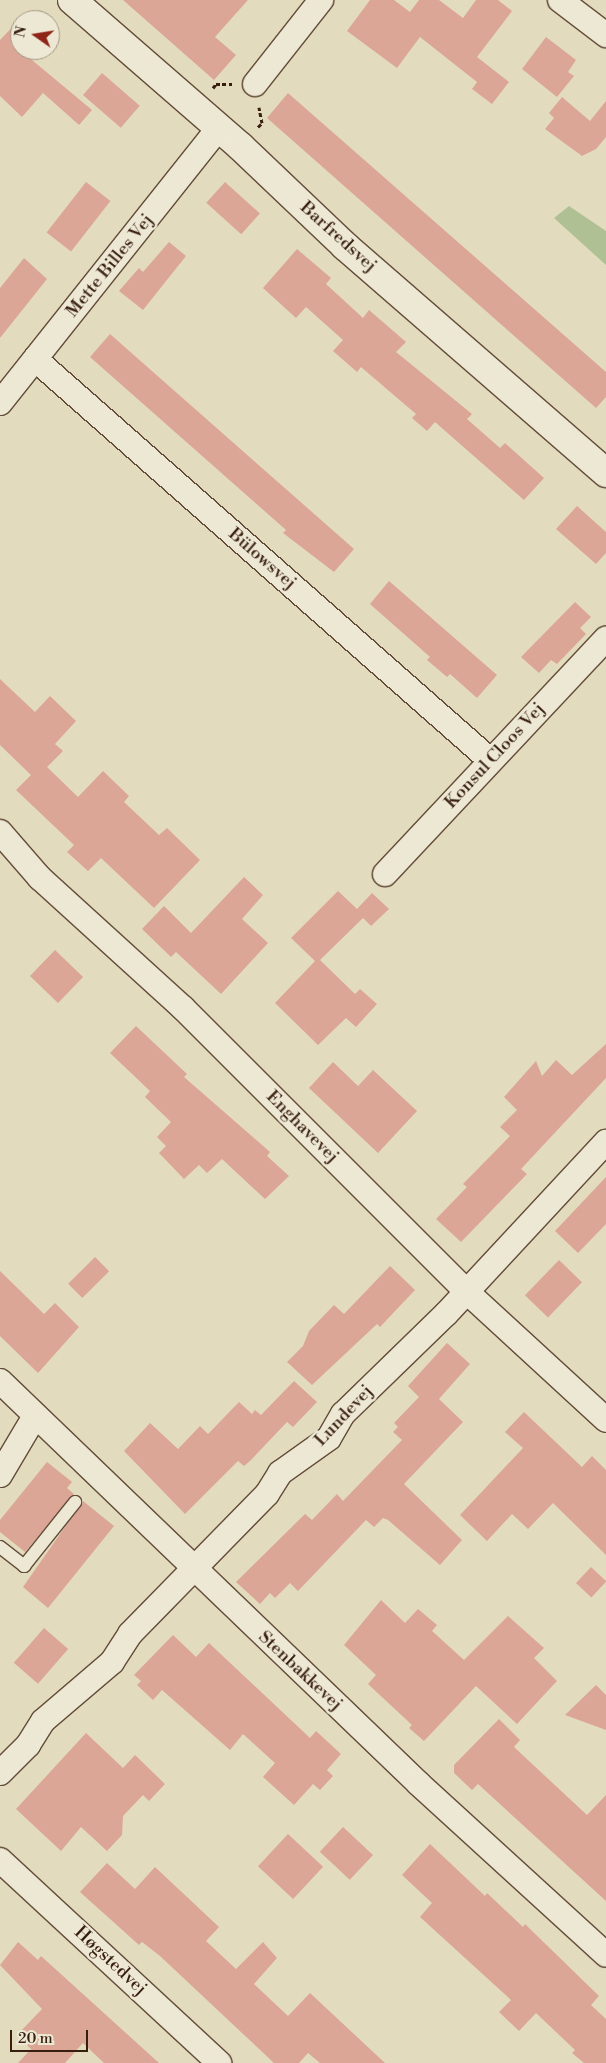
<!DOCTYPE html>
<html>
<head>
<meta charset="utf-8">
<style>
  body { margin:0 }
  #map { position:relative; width:606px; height:2063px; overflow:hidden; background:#e3dbbd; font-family:"Libre Bodoni",serif }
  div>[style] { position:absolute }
  .green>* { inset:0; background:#afc194 }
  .building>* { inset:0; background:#dca696; transform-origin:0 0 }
  .path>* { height:3px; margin-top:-1.5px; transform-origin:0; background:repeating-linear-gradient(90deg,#381e0f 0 4px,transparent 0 6.5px) }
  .roads { filter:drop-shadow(1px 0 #634d3a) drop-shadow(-1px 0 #634d3a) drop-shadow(0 1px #634d3a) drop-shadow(0 -1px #634d3a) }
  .lane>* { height:12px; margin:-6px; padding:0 6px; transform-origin:6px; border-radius:6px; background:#ede8d4 }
  .street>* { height:24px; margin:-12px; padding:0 12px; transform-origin:12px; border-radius:12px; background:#ede8d4 }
  .secondary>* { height:28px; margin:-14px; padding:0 14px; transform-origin:14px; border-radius:14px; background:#ede8d4 }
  span { translate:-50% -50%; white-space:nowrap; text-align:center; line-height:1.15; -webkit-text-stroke:5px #ede8d4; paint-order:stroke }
  .street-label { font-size:18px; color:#381e0f }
  .north { position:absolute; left:10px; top:10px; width:50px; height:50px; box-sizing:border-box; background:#ede8d4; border:1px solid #a59785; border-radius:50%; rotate:283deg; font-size:14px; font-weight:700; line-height:20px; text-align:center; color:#381e0f }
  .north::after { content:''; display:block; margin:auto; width:18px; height:22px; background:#8f2418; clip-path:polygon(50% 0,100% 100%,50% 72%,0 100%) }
  .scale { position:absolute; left:10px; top:2030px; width:78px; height:22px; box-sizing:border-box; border:2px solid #381e0f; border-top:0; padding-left:6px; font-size:15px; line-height:18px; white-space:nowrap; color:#381e0f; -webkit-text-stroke:4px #ede8d4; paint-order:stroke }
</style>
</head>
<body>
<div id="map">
  <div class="green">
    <i style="clip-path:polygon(569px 206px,606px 231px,606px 265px,554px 218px)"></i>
  </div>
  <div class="building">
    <i style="clip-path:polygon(123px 0,248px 0,215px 37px,236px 55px,214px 80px)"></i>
    <i style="clip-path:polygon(370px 0,394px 0,410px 12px,419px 0,439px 0,463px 18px,476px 0,498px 0,512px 11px,477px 57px,509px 82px,492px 104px,472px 89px,477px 82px,420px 37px,397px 68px,347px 31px)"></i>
    <i style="clip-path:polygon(20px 19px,20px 50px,92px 110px,79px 125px,43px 93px,22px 117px,0 96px,0 40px)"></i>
    <i style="clip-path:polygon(546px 37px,576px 60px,568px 72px,574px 76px,557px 97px,522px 69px)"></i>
    <i style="left:102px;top:73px;width:50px;height:29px;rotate:41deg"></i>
    <i style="clip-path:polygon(288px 93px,606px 372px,606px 397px,596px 408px,267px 118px)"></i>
    <i style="clip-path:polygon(562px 97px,590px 121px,606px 101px,606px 137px,596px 149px,582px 156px,545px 129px,554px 118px,549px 113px)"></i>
    <i style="left:86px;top:182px;width:31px;height:64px;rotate:38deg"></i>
    <i style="left:225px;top:182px;width:47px;height:28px;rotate:42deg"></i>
    <i style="clip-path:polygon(169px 242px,186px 256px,143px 310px,119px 291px,139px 268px,143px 272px)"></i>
    <i style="clip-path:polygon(297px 249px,331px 278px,326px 284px,363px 318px,369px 310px,406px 342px,396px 352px,472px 414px,467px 419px,500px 448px,505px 443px,544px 478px,524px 500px,435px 422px,427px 431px,412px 418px,416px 414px,361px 367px,357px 372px,333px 351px,343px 340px,306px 307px,296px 318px,263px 288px)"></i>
    <i style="clip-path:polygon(24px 258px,47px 279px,0 338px,0 288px)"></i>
    <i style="clip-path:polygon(110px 334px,354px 549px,334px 572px,283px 533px,286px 530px,90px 357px)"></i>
    <i style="clip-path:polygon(577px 506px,606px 532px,606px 553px,596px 564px,556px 529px)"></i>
    <i style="clip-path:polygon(389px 581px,497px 675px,477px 698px,450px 674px,447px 677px,427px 660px,430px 657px,370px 604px)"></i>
    <i style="clip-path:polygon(575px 602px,591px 617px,580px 628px,586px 634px,557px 664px,551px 660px,539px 673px,521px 657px)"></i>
    <i style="clip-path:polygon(0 679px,35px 712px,50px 696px,76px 721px,55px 744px,63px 751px,47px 767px,78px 797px,103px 771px,129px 796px,124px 802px,159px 835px,167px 828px,200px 860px,154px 908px,101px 858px,88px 871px,67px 852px,74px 845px,16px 790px,31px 775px,0 745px)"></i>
    <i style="clip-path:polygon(244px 877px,263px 895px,242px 919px,268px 943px,221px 994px,176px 952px,171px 957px,142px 929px,164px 906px,191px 933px)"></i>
    <i style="clip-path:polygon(338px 891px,357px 909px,372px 893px,389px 909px,371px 926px,363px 918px,320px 960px,355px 994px,360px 989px,377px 1004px,356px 1027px,346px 1018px,318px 1045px,275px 1003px,315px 961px,291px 938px)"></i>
    <i style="left:55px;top:950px;width:39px;height:36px;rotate:44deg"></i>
    <i style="clip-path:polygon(136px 1026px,187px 1074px,184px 1077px,270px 1152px,267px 1156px,289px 1176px,265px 1199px,222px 1159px,207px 1173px,199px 1165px,184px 1179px,159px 1153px,166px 1146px,157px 1137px,171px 1122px,145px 1097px,150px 1091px,110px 1053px)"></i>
    <i style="clip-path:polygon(606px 1044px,606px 1078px,521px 1169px,527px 1174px,461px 1242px,436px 1219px,467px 1187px,463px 1184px,510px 1136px,500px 1127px,517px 1110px,504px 1097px,536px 1061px,542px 1076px,556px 1060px,572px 1075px)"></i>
    <i style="clip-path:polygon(333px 1062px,358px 1086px,373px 1070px,417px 1111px,378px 1153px,309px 1088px)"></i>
    <i style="clip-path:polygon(606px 1177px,606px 1224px,578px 1253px,555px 1231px)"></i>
    <i style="left:95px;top:1257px;width:20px;height:38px;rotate:45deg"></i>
    <i style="left:559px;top:1260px;width:32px;height:49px;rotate:44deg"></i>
    <i style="clip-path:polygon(390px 1266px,415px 1290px,380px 1327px,377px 1324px,312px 1385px,287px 1362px,303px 1346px,309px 1331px,334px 1305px,344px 1314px)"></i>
    <i style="clip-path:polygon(0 1271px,44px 1314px,55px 1303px,79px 1327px,38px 1373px,0 1336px)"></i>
    <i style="clip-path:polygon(447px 1343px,470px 1364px,439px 1399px,463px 1422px,404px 1484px,462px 1540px,440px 1565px,388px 1520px,383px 1518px,374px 1527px,366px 1520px,298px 1591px,290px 1583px,275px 1598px,270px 1593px,260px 1604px,236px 1582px,305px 1514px,312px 1520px,337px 1494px,343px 1501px,402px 1440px,393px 1432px,398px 1427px,394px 1423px,419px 1397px,408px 1386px)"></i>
    <i style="clip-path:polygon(294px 1381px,317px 1402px,293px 1427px,287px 1422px,251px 1460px,244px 1466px,238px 1461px,185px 1514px,124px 1451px,150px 1423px,178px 1449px,200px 1426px,208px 1434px,239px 1402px,252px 1414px,255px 1410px,261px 1415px)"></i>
    <i style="clip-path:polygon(524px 1412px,582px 1467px,592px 1456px,606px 1470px,606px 1555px,553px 1503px,528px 1529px,512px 1514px,487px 1541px,460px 1515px,523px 1448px,505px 1432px)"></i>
    <i style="clip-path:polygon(47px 1462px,72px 1482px,67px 1488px,74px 1494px,25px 1552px,0 1532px,0 1520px)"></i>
    <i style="clip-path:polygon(83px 1501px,114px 1526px,48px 1608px,23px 1587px)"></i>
    <i style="left:591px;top:1567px;width:21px;height:22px;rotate:43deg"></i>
    <i style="clip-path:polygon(381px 1600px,405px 1623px,418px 1609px,437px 1625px,432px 1631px,464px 1660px,508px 1616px,544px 1648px,534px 1658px,557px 1681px,517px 1724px,476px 1686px,424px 1741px,409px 1728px,412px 1725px,368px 1684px,376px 1675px,344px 1645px)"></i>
    <i style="left:44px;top:1628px;width:32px;height:46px;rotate:41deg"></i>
    <i style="clip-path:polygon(173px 1635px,196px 1657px,209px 1643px,310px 1738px,316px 1731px,341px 1754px,327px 1770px,333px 1776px,320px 1790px,313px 1784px,294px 1805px,263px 1777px,275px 1763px,243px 1734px,230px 1750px,162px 1690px,153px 1700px,137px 1685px,141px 1681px,134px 1675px)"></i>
    <i style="clip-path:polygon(596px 1685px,606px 1695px,606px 1730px,565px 1715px)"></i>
    <i style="clip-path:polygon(499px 1719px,520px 1740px,514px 1747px,587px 1815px,606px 1795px,606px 1901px,478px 1784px,472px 1790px,454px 1773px,454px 1765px)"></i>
    <i style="clip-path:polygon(86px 1733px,123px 1768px,135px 1755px,165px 1784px,149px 1801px,143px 1795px,123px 1816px,122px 1835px,107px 1851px,81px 1827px,61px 1851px,16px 1809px)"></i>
    <i style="left:343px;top:1827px;width:41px;height:34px;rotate:43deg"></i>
    <i style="left:288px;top:1834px;width:48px;height:44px;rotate:43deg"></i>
    <i style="clip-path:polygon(430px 1844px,485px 1896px,487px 1893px,523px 1927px,525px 1924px,599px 1996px,591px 2005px,606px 2019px,606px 2063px,584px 2063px,572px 2053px,575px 2050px,536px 2013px,519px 2031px,499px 2012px,511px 2000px,420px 1917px,432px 1903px,402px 1875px)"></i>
    <i style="clip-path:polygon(107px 1863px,135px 1889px,155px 1867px,219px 1927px,206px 1941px,236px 1969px,263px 1942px,277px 1958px,254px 1984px,288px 2016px,310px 1993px,385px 2063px,320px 2063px,308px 2053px,299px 2063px,274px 2063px,160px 1956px,142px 1942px,139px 1945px,80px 1892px)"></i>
    <i style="clip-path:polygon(18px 1942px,38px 1960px,41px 1956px,159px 2063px,104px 2063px,83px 2043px,65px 2063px,18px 2063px,31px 2049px,21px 2039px,24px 2036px,20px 2032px,42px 2009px,0 1965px)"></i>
  </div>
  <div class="path">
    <i style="left:213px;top:88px;width:5px;rotate:-53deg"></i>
    <i style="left:216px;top:84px;width:16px"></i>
    <i style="left:258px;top:127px;width:6px;rotate:-45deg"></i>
    <i style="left:262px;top:123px;width:16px;rotate:-101deg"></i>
  </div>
  <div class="roads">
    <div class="lane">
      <i style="left:0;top:1547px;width:31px;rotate:38deg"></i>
      <i style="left:24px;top:1566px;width:82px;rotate:-51.4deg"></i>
    </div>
    <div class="street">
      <i style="left:560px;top:0;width:58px;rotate:37.3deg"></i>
      <i style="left:255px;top:84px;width:107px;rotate:-51.8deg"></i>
      <i style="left:35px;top:359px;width:606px;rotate:41.39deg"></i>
      <i style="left:0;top:403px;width:352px;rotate:-51.5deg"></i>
      <i style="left:0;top:832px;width:61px;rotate:49deg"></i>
      <i style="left:40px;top:878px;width:193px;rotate:42.3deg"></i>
      <i style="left:183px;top:1008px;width:402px;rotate:45deg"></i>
      <i style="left:467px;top:1292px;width:189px;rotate:42.6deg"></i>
      <i style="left:385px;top:874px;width:323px;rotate:-46.8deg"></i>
      <i style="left:0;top:1381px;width:581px;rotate:43.88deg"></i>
      <i style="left:419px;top:1784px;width:253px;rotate:42.4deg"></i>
      <i style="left:0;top:1475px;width:69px;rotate:-59.3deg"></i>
      <i style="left:0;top:1773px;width:40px;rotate:-45deg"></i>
      <i style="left:28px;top:1745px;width:28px;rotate:-58deg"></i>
      <i style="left:43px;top:1721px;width:91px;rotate:-40.5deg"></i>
      <i style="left:112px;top:1662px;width:33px;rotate:-57deg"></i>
      <i style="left:130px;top:1634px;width:196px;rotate:-45.6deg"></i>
      <i style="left:267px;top:1494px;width:25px;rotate:-58deg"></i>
      <i style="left:280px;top:1473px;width:60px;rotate:-35.5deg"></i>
      <i style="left:329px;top:1438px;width:28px;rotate:-60deg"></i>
      <i style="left:343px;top:1414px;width:144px;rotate:-44.2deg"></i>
      <i style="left:446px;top:1314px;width:235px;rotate:-47.1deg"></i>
      <i style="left:0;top:1860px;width:299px;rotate:42.8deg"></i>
    </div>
    <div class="secondary">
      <i style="left:72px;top:0;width:224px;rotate:41deg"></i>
      <i style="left:241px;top:147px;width:144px;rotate:43.6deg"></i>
      <i style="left:345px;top:246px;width:346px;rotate:41deg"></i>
    </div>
  </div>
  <div class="street-label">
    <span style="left:338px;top:237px;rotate:42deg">Barfredsvej</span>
    <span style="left:110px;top:266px;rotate:-51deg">Mette Billes Vej</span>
    <span style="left:262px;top:559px;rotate:41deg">Bülowsvej</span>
    <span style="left:495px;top:756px;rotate:-47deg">Konsul Cloos Vej</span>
    <span style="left:302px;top:1127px;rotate:45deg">Enghavevej</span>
    <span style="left:344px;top:1416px;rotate:-47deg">Lundevej</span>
    <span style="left:300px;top:1671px;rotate:43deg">Stenbakkevej</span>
    <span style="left:110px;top:1961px;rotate:43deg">Høgstedvej</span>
  </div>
  <div class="north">N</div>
  <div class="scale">20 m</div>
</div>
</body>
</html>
